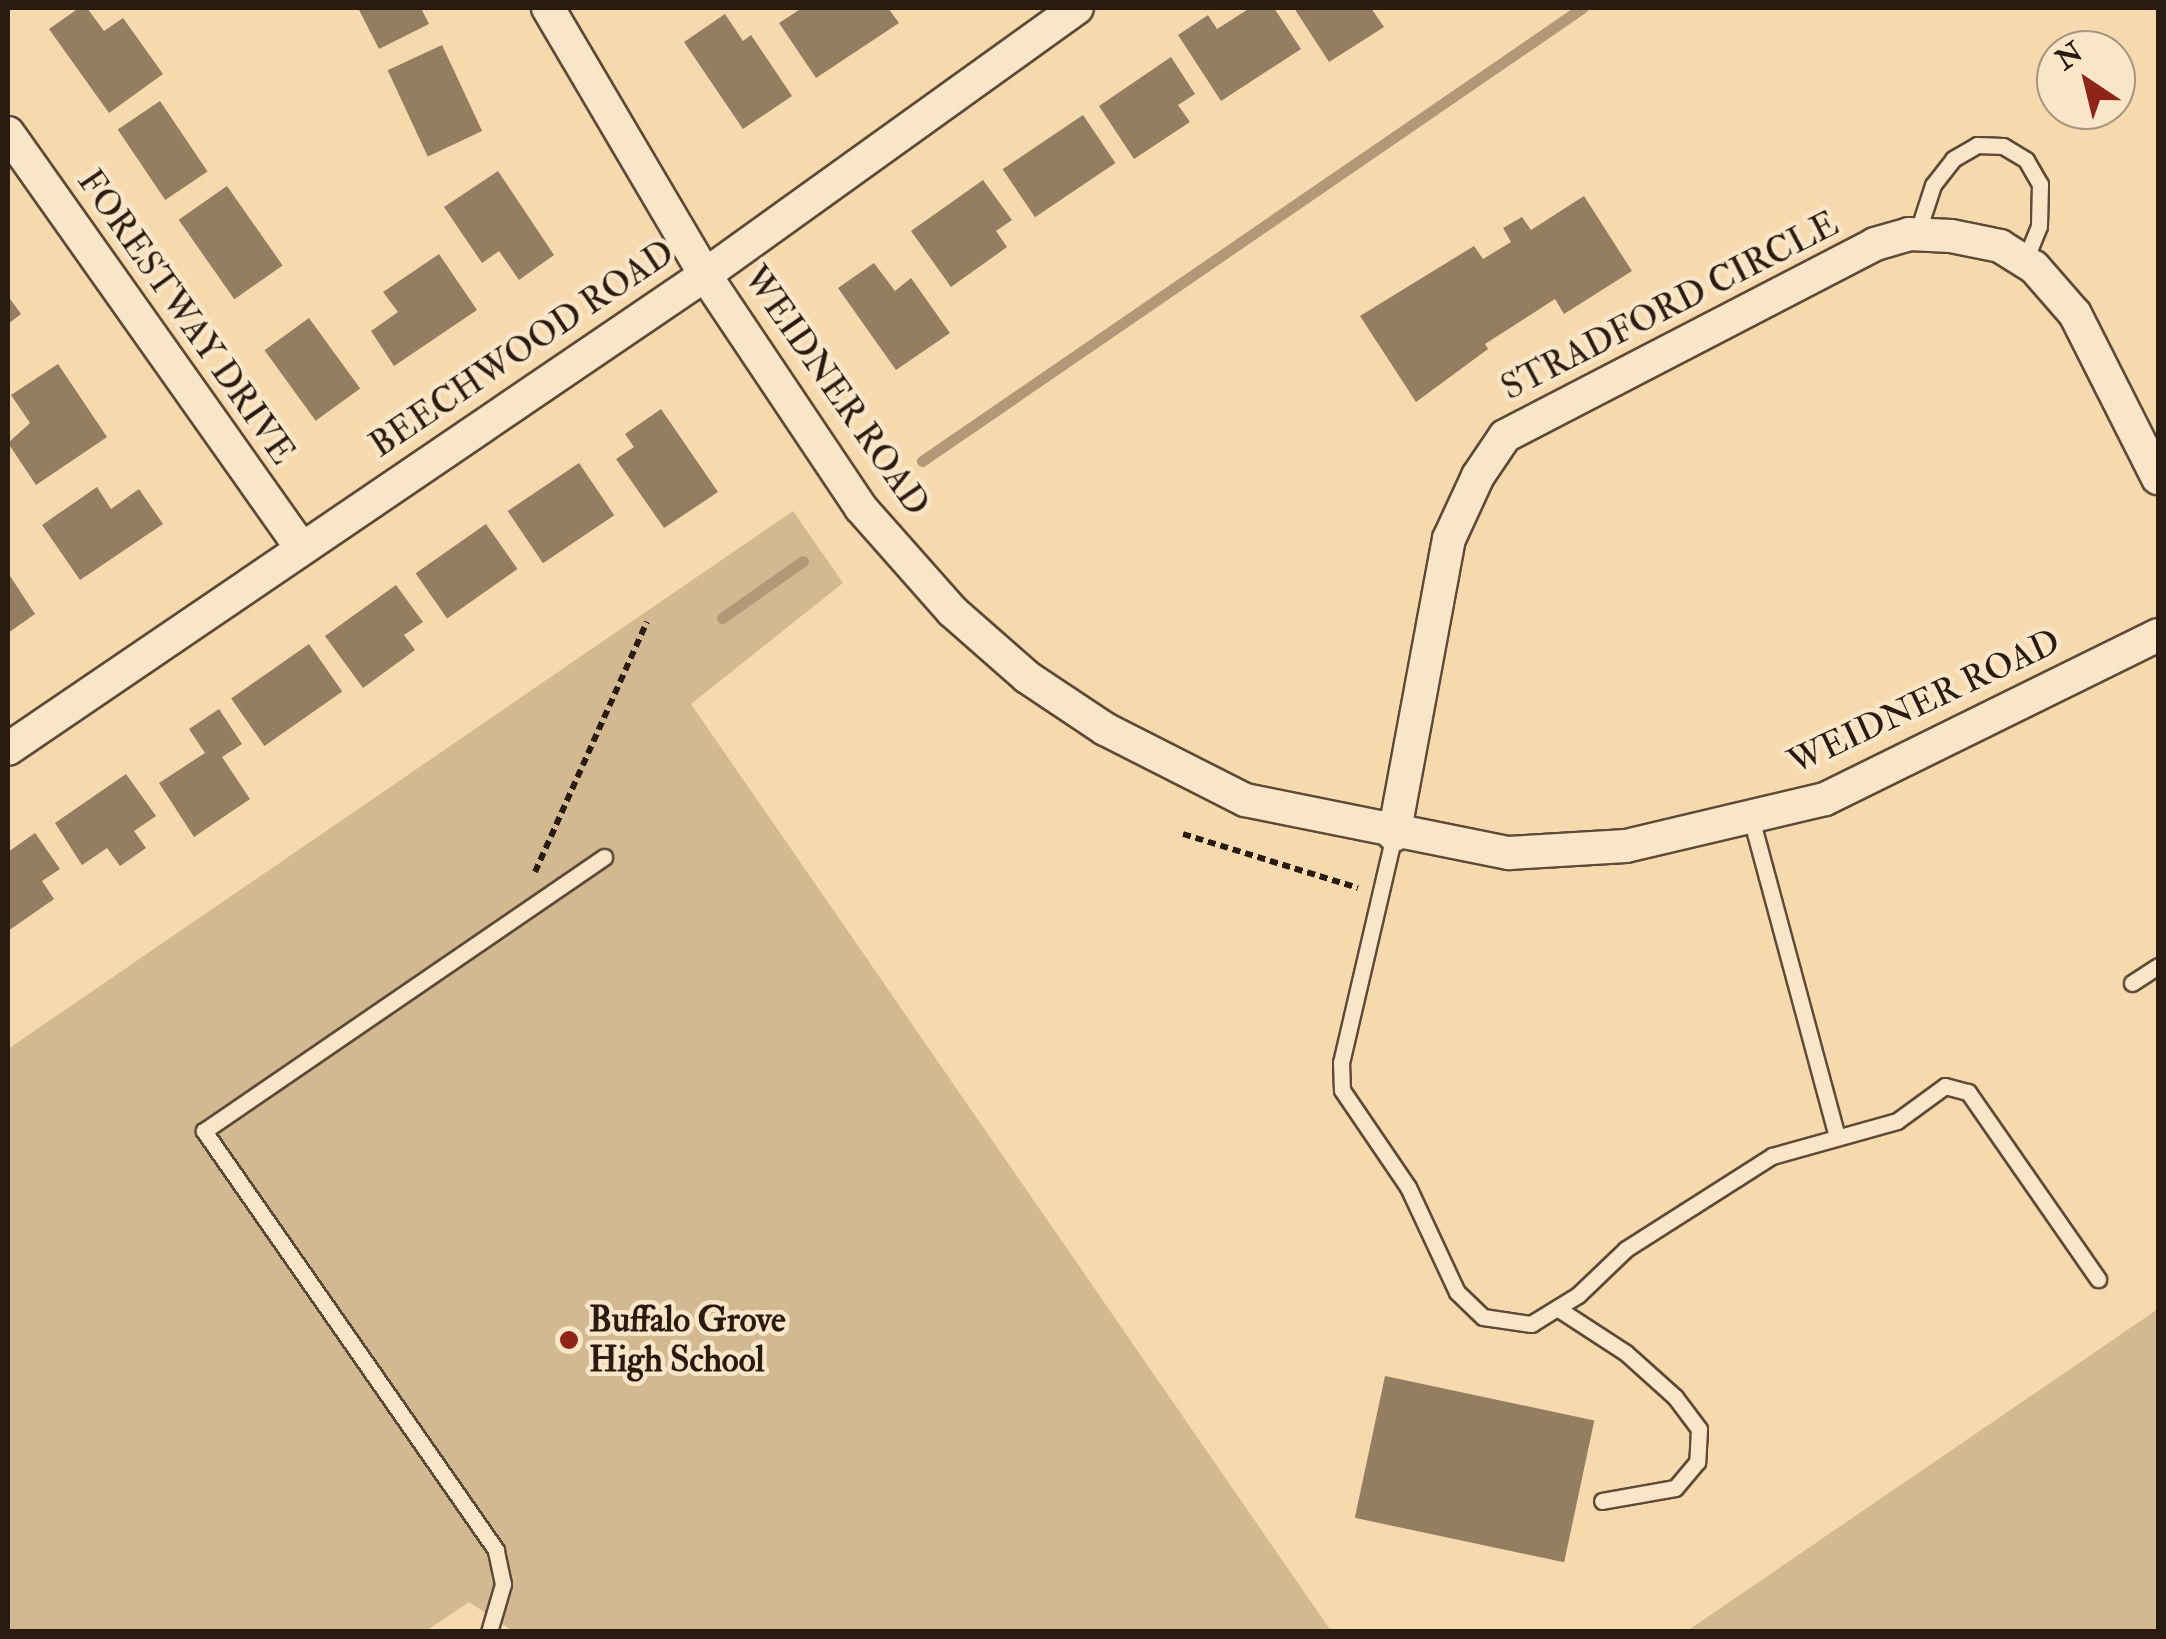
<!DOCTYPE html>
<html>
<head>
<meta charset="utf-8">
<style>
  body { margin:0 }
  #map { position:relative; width:2166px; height:1639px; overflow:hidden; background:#f6d9ac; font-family:"IM FELL Double Pica",serif }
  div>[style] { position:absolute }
  .green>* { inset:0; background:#d3b991 }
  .stream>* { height:11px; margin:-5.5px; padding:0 5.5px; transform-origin:5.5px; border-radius:5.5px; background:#b19877 }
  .building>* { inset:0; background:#947e61; transform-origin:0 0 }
  .path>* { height:6px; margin-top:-3px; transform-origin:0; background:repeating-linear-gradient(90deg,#2a1b10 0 8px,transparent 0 13px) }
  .roads { filter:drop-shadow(2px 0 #5d4a37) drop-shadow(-2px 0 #5d4a37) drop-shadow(0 2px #5d4a37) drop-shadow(0 -2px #5d4a37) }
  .service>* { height:15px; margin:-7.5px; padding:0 7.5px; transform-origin:7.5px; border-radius:7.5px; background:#f9e6c9 }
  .minor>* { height:32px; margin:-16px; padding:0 16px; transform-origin:16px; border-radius:16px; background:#f9e6c9 }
  .dots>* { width:28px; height:28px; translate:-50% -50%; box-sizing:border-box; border:5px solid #f9e6c9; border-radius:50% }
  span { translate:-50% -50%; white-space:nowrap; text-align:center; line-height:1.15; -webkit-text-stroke:9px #f9e6c9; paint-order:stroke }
  .street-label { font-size:35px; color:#2a1b10 }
  .poi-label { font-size:35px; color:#2a1b10; font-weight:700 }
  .left { translate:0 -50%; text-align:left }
  .frame { position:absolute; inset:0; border:10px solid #2a1b10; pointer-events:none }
  .north { position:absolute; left:2036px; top:30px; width:100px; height:100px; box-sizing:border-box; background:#f9e6c9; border:2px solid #a6957f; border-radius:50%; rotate:325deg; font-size:28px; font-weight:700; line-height:40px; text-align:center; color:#2a1b10 }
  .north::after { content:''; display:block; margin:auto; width:35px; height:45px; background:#8f2418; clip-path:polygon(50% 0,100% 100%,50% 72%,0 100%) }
</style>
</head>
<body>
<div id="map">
  <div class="green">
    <i style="clip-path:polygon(793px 511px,843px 583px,691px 704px,1331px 1631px,514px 1632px,469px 1602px,426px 1631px,8px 1632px,8px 1049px)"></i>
    <i style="clip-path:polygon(2158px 1309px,2158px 1631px,1687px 1631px)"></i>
  </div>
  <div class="stream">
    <i style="left:922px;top:461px;width:801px;rotate:-34.46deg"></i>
    <i style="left:722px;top:618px;width:99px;rotate:-35.1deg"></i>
  </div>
  <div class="building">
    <i style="clip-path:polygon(79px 8px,87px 8px,104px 31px,123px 18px,163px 74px,109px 113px,49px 29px)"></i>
    <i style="clip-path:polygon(358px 8px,421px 8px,429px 24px,379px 49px)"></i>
    <i style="clip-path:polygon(802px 8px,888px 8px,899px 23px,816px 78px,779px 23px)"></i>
    <i style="clip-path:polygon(1250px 8px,1274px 8px,1301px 49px,1221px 101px,1178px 35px,1208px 15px,1217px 29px)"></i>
    <i style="clip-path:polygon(1294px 8px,1371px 8px,1384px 27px,1329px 62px)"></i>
    <i style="clip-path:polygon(725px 14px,743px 41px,751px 35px,792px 96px,743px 129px,684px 42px)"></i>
    <i style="left:442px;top:45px;width:95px;height:60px;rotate:65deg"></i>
    <i style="clip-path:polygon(1171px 57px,1195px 94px,1178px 105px,1190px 122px,1134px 159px,1099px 106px)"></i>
    <i style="left:160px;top:101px;width:85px;height:51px;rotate:56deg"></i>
    <i style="left:1083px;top:115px;width:58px;height:97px;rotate:56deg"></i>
    <i style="clip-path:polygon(498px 171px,554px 255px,519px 280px,499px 251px,482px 263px,444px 207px)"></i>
    <i style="clip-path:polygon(983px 180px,1012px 220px,996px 231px,1007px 247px,951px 287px,911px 231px)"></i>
    <i style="left:227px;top:186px;width:97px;height:59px;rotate:55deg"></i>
    <i style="clip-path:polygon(1584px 196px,1632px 271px,1564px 314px,1555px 299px,1485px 344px,1488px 349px,1416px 402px,1360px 316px,1474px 246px,1483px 259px,1511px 242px,1503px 228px,1522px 217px,1531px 230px)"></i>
    <i style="clip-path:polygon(439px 254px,477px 310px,394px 366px,371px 331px,398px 312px,383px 292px)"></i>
    <i style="clip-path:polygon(874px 263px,895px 291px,911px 278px,950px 333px,896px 370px,838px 288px)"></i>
    <i style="clip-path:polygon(8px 296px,21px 314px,8px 324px)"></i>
    <i style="left:309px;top:318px;width:87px;height:55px;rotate:54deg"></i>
    <i style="clip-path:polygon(58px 364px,107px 437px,36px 485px,8px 443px,30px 423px,11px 395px)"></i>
    <i style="clip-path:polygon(661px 409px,718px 492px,664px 528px,616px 459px,634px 447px,625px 434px)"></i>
    <i style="left:579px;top:463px;width:63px;height:86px;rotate:56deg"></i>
    <i style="clip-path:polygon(97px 487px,111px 509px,139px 489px,163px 524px,80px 580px,42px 525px)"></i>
    <i style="left:486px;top:524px;width:55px;height:86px;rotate:55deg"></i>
    <i style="clip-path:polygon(8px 573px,35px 614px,8px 633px)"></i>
    <i style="clip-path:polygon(396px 585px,423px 622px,404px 635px,415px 650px,363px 688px,325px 636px)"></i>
    <i style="left:309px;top:644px;width:58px;height:95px;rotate:55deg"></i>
    <i style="clip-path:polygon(219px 709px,242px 744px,222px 757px,250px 799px,194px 837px,159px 783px,205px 753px,189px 729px)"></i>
    <i style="clip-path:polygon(126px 774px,156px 816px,134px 831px,146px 848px,120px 866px,107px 848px,82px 865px,55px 823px)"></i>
    <i style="clip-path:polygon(35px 833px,60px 869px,42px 881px,54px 899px,8px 931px,8px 852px)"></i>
    <i style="left:1385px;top:1376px;width:214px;height:145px;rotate:12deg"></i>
  </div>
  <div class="path">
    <i style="left:1183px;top:834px;width:183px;rotate:17.1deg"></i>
    <i style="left:535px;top:872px;width:274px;rotate:-65.9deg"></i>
  </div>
  <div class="roads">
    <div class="service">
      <i style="left:1917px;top:234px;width:52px;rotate:-71.9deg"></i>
      <i style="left:1933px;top:185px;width:33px;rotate:-52deg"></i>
      <i style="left:1953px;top:159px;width:28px;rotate:-30deg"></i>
      <i style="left:1977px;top:145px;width:26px;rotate:2deg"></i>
      <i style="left:2003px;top:146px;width:27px;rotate:31deg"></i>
      <i style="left:2026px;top:160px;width:28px;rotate:60deg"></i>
      <i style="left:2040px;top:184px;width:42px;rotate:91.4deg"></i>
      <i style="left:2039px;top:226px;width:38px;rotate:112deg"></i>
      <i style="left:1751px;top:818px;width:330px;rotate:74.9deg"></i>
      <i style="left:1394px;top:835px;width:233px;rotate:103.1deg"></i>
      <i style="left:1341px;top:1062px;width:28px;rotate:88deg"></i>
      <i style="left:1342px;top:1090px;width:117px;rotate:55.8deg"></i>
      <i style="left:1408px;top:1187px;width:116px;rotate:65deg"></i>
      <i style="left:1457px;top:1292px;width:36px;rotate:44deg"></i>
      <i style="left:1483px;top:1317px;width:49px;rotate:8.3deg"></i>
      <i style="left:1531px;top:1324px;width:55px;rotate:-31.7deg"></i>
      <i style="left:1578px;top:1295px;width:66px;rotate:-43.8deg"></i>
      <i style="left:1626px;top:1249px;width:173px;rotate:-32.5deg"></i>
      <i style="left:1772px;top:1156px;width:130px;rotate:-15.6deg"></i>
      <i style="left:1897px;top:1121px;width:59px;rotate:-36.1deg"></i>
      <i style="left:1945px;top:1086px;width:24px;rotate:15deg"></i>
      <i style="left:1968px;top:1092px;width:228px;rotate:55.2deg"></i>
      <i style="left:2132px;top:983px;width:31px;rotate:-33deg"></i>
      <i style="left:1557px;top:1308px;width:82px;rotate:33.1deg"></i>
      <i style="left:1626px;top:1353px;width:66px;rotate:41.9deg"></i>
      <i style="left:1675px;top:1397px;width:40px;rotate:53deg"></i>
      <i style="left:1699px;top:1429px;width:33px;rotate:93deg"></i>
      <i style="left:1697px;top:1462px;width:34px;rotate:130deg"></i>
      <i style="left:1675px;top:1488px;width:74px;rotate:169.9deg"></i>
      <i style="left:489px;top:1632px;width:50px;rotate:-73.7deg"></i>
      <i style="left:503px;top:1584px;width:35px;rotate:-102deg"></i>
      <i style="left:496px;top:1550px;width:511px;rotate:-124.87deg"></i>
      <i style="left:204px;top:1131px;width:485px;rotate:-34.4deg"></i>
    </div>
    <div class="minor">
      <i style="left:548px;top:8px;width:310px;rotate:59.5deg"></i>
      <i style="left:705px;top:275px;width:280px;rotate:56.2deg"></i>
      <i style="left:861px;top:508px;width:137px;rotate:48.5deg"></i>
      <i style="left:952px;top:611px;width:100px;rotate:41.3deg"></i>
      <i style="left:1027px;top:677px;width:94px;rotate:33.7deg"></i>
      <i style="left:1105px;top:729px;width:157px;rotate:26.9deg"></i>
      <i style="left:1245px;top:800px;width:269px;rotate:11.4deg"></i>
      <i style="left:1509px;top:853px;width:117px;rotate:-3.4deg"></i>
      <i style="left:1626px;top:846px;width:204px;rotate:-13.3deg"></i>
      <i style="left:1825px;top:799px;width:371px;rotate:-26.2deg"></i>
      <i style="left:8px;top:133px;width:506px;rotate:54.74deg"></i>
      <i style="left:8px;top:749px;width:843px;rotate:-34.22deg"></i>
      <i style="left:705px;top:275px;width:458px;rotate:-35.7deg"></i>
      <i style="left:1394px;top:835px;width:301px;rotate:-79.5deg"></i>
      <i style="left:1449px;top:539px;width:69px;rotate:-65.3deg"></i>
      <i style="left:1478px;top:476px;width:48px;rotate:-56deg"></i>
      <i style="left:1505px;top:436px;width:417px;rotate:-27.4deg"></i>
      <i style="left:1875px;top:244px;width:35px;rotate:-16deg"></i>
      <i style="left:1909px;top:234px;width:42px;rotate:2.7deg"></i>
      <i style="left:1951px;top:236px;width:50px;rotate:11.5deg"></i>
      <i style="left:2000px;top:246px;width:40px;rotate:32deg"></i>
      <i style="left:2034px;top:267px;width:62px;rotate:48.9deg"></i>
      <i style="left:2075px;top:314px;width:184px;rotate:63.2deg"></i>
    </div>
  </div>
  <div class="dots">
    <i style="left:569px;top:1340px;background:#8f2418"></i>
  </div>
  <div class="street-label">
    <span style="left:1670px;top:306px;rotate:-27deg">STRADFORD CIRCLE</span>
    <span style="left:186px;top:317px;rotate:55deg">FORESTWAY DRIVE</span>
    <span style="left:522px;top:349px;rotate:-34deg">BEECHWOOD ROAD</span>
    <span style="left:836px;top:391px;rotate:55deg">WEIDNER ROAD</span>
    <span style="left:1924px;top:702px;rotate:-25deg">WEIDNER ROAD</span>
  </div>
  <div class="poi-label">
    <span class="left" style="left:589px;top:1340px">Buffalo Grove<br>High School</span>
  </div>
  <div class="frame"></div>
  <div class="north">N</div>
</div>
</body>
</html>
